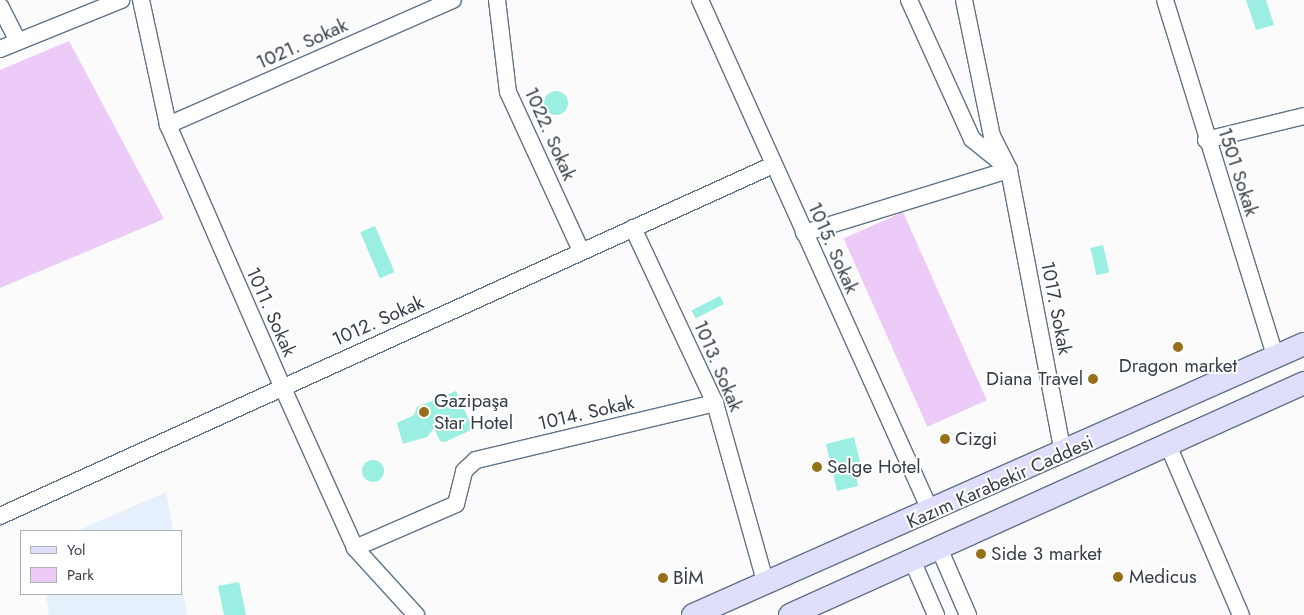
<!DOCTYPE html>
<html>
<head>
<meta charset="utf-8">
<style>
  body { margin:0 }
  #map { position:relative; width:1304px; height:615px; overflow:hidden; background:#fbfbfb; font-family:Jost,sans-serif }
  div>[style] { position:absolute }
  .built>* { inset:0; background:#e5f0fc }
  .green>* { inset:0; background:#edcbf9; transform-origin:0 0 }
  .water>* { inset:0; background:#9aefe2; transform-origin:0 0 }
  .round { border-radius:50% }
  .roads { filter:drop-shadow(1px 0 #607388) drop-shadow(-1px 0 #607388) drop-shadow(0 1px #607388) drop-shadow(0 -1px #607388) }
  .street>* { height:16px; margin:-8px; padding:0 8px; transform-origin:8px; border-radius:8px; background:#fff }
  .secondary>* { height:22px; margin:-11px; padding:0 11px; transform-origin:11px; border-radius:11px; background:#e0dffb }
  .dots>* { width:14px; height:14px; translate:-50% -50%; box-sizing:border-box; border:2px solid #fff; border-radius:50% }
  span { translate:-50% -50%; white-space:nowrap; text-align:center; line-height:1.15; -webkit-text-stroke:4px #fff; paint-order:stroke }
  .street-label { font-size:19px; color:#353e47 }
  .poi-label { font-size:19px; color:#353e47 }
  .right { translate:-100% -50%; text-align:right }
  .left { translate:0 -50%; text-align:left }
  .legend { position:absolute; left:20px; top:530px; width:162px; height:65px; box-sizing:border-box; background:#fff; border:1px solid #aeb2b5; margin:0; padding:6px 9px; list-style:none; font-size:15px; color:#353e47 }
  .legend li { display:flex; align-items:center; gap:10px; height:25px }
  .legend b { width:25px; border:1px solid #aeb2b5 }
</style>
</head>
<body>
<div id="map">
  <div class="built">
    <i style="clip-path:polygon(166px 492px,173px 531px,77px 531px)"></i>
    <i style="clip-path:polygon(181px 580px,187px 615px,49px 615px,46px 594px,181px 594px)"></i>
  </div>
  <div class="green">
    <i style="clip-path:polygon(69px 41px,164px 219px,0 288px,0 70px)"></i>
    <i style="left:903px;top:212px;width:206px;height:65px;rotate:66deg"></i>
  </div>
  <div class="water">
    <i style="clip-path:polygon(1246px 0,1266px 0,1274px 25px,1256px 30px)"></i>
    <i class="round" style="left:544px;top:91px;width:24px;height:24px"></i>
    <i style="left:375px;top:226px;width:50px;height:16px;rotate:67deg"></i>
    <i style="left:1103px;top:245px;width:28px;height:13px;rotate:77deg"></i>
    <i style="left:720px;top:296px;width:9px;height:32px;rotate:63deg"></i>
    <i style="clip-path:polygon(456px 391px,473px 429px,445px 442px,440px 441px,434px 428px,427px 437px,403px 444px,397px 423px,414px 415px,417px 407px)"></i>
    <i style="clip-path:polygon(854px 437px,863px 474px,856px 476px,858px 486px,837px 491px,826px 444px)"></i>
    <i class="round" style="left:362px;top:460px;width:22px;height:22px"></i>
    <i style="clip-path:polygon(239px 582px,246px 615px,224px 615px,218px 586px)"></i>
  </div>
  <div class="roads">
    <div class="street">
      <i style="left:141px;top:0;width:128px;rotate:77.8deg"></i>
      <i style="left:168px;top:125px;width:285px;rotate:66.4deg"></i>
      <i style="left:282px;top:386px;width:178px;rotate:65.7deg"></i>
      <i style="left:355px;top:548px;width:91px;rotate:47.7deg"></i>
      <i style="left:497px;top:0;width:93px;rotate:83.2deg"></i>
      <i style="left:508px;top:92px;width:175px;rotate:65.3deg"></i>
      <i style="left:700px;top:0;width:562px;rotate:65.72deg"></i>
      <i style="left:909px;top:0;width:153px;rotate:65.6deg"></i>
      <i style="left:972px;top:139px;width:41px;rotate:39.1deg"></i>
      <i style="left:964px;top:0;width:139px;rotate:78.4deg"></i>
      <i style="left:992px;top:136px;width:38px;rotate:63deg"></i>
      <i style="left:1009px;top:170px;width:289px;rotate:79.2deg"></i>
      <i style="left:1165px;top:0;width:372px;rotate:72.8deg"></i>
      <i style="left:0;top:6px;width:39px;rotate:63deg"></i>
      <i style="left:0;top:49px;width:131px;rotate:-22deg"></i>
      <i style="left:168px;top:125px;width:311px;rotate:-23.7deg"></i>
      <i style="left:1206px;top:140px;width:101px;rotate:-13.8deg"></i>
      <i style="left:633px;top:228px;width:193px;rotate:64.9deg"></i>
      <i style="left:715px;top:403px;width:188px;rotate:74.3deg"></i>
      <i style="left:804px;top:233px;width:214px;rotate:-17.1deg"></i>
      <i style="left:1168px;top:445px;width:185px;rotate:66.8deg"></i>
      <i style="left:0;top:516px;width:849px;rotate:-24.42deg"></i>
      <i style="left:355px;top:548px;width:110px;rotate:-23.5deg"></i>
      <i style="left:456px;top:504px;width:34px;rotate:-76deg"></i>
      <i style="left:464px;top:471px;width:16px;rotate:-43deg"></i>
      <i style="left:476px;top:460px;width:246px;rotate:-13.4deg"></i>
      <i style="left:939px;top:548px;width:73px;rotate:66.6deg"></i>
      <i style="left:912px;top:560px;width:60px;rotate:66.4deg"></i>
    </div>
    <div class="secondary">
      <i style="left:693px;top:615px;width:668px;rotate:-23.92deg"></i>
      <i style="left:790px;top:615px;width:564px;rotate:-24.29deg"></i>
    </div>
  </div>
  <div class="dots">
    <i style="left:1178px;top:347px;background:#957019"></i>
    <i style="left:1093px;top:379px;background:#957019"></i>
    <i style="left:424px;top:412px;background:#957019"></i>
    <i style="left:945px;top:439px;background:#957019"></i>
    <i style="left:817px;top:467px;background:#957019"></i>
    <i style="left:981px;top:554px;background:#957019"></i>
    <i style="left:1118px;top:577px;background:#957019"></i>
    <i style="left:663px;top:578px;background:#957019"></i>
  </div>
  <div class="street-label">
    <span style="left:302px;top:44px;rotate:-24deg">1021. Sokak</span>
    <span style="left:550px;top:134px;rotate:66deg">1022. Sokak</span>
    <span style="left:1238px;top:172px;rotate:72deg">1501 Sokak</span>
    <span style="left:833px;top:248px;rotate:66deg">1015. Sokak</span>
    <span style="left:1056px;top:308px;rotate:79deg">1017. Sokak</span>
    <span style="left:271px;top:312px;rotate:66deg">1011. Sokak</span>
    <span style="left:378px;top:321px;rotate:-24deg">1012. Sokak</span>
    <span style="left:718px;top:366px;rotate:67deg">1013. Sokak</span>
    <span style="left:586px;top:413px;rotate:-13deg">1014. Sokak</span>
    <span style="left:1000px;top:482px;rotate:-24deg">Kazım Karabekir Caddesi</span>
  </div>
  <div class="poi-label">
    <span style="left:1178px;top:366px">Dragon market</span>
    <span class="right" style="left:1083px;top:379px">Diana Travel</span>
    <span class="left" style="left:434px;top:412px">Gazipaşa<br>Star Hotel</span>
    <span class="left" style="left:955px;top:439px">Cizgi</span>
    <span class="left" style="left:827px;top:467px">Selge Hotel</span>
    <span class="left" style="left:991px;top:554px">Side 3 market</span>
    <span class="left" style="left:1129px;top:577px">Medicus</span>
    <span class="left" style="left:673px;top:578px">BİM</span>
  </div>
  <ul class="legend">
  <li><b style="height:6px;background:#e0dffb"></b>Yol</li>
  <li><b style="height:14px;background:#edcbf9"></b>Park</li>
  </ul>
</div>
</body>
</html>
